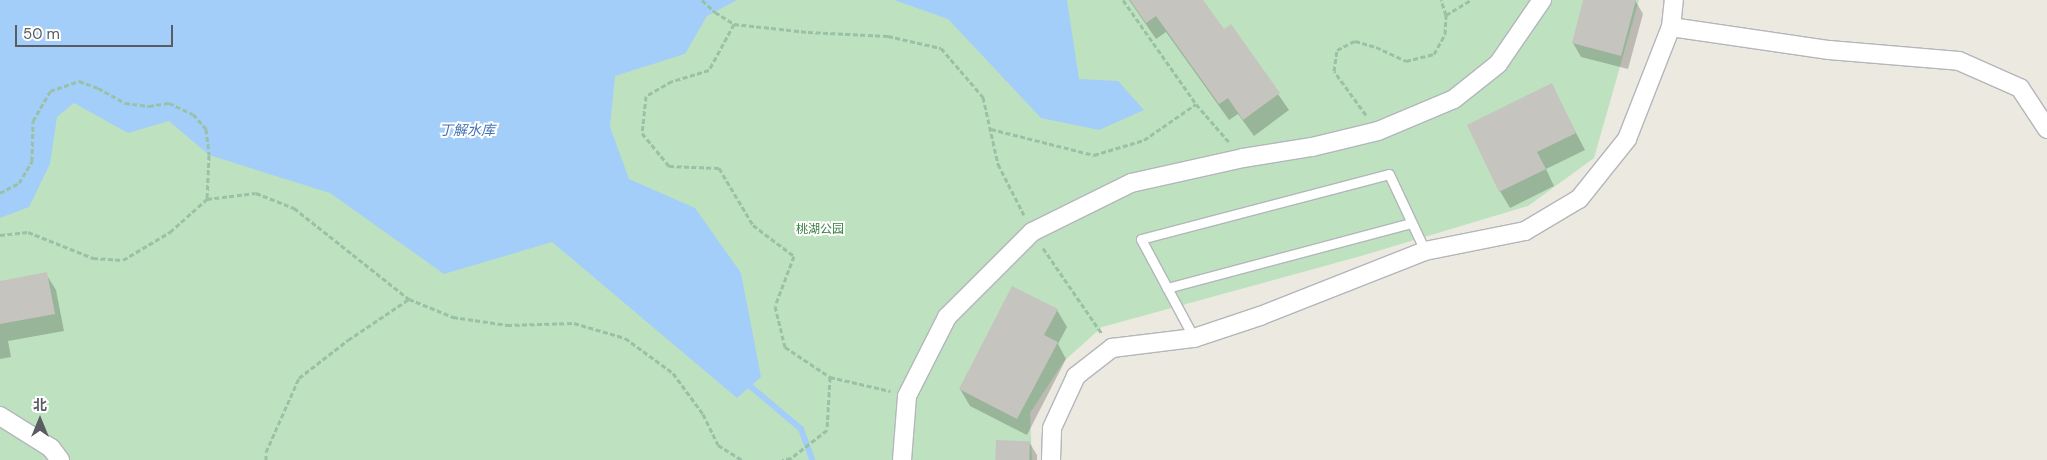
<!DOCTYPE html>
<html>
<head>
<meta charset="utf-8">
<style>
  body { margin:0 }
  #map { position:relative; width:2047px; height:460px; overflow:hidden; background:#ebe9e0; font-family:"DM Sans","Noto Sans SC",sans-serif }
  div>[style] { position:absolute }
  .green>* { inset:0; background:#bee2c0 }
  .water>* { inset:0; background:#a3cef9 }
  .shadow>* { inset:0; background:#0003 }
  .stream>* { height:6px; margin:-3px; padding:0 3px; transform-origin:3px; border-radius:3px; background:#a3cef9 }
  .building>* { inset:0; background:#c6c4be; transform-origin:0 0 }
  .path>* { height:3px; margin-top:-1.5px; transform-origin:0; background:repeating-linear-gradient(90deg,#98c1a6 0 5px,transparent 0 7.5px) }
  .roads { filter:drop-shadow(1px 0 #b3b6ba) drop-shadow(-1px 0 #b3b6ba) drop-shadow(0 1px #b3b6ba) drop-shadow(0 -1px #b3b6ba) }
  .lane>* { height:9px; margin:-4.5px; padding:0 4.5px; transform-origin:4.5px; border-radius:4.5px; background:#fff }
  .street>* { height:18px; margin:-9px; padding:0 9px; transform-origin:9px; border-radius:9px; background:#fff }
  span { translate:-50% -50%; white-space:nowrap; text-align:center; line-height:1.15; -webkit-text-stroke:4px #fff; paint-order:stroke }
  .park-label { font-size:12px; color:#397f41 }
  .water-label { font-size:14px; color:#4574b2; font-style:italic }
  .north { position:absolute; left:15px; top:395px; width:50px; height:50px; -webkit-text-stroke:4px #fff; paint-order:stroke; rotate:0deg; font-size:14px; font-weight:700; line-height:20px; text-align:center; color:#595c60 }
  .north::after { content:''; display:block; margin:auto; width:18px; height:22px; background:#595c60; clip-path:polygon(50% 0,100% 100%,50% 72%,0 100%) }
  .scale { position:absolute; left:15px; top:25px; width:158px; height:22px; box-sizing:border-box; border:2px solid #595c60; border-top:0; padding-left:6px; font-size:15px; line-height:18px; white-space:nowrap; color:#595c60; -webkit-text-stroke:4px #fff; paint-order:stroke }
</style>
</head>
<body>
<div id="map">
  <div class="green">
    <i style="clip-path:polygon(0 0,1639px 0,1594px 158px,1528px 206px,1361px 256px,1102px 327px,1064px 361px,1030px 413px,1032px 460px,0 460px)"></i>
  </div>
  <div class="water">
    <i style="clip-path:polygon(0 0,737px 0,707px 16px,685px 54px,615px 76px,610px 127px,629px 179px,695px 208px,741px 273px,761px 377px,737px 398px,552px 242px,444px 274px,330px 193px,209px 155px,169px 121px,128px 133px,74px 103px,57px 117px,50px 164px,29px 207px,0 218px)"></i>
    <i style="clip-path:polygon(894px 0,1067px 0,1079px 79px,1118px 81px,1144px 110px,1099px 130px,1041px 118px,948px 19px)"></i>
  </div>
  <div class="shadow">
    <i style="clip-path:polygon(1129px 0,1202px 0,1224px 31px,1231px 26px,1289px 110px,1254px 136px,1238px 114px,1229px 120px,1166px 32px,1156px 39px)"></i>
    <i style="clip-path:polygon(1584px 0,1635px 0,1643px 14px,1628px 69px,1581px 57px,1573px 43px)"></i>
    <i style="clip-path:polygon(1551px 85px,1585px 150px,1546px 169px,1554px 186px,1510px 208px,1500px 191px)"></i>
    <i style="clip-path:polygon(46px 274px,56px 290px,64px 331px,8px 341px,11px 357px,0 359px,0 282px)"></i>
    <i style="clip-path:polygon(1057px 310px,1067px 327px,1058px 344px,1066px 359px,1027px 435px,970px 406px,960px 389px)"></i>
    <i style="clip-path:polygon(1029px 442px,1037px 455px,1037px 460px,997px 460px)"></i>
  </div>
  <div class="stream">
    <i style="left:750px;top:386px;width:67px;rotate:40.1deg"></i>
    <i style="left:801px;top:429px;width:33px;rotate:70deg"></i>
  </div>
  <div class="building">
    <i style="clip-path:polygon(1130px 0,1203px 0,1224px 29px,1231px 24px,1280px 93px,1243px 120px,1228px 98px,1219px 104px,1156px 16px,1146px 23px)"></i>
    <i style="clip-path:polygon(1583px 0,1636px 0,1621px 56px,1572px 43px)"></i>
    <i style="clip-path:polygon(1552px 83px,1576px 133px,1537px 152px,1546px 169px,1499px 192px,1467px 125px)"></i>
    <i style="clip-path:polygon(47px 272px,55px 314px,0 324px,0 281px)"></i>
    <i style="clip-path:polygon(1012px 286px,1058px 309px,1044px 335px,1058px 342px,1017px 419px,959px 389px)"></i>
    <i style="left:996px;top:440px;width:34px;height:20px;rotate:2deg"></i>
  </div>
  <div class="path">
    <i style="left:702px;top:0;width:18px;rotate:43deg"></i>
    <i style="left:715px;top:12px;width:22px;rotate:32deg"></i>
    <i style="left:734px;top:24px;width:74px;rotate:6.2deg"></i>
    <i style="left:808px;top:32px;width:80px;rotate:2.9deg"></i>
    <i style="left:888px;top:36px;width:54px;rotate:12.8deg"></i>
    <i style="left:941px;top:48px;width:65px;rotate:49.4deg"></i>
    <i style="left:983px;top:97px;width:69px;rotate:77.4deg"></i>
    <i style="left:998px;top:164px;width:57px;rotate:63deg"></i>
    <i style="left:1123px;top:0;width:127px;rotate:54.9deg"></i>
    <i style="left:1196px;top:104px;width:50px;rotate:49deg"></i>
    <i style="left:1446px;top:15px;width:29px;rotate:-31deg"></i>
    <i style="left:734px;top:24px;width:52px;rotate:118.5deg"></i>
    <i style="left:709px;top:70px;width:39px;rotate:163deg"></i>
    <i style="left:672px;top:81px;width:30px;rotate:150deg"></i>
    <i style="left:646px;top:96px;width:37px;rotate:96deg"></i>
    <i style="left:642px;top:133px;width:43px;rotate:50.7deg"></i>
    <i style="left:669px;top:166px;width:50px;rotate:2.3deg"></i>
    <i style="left:719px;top:168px;width:66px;rotate:59.2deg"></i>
    <i style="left:753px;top:225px;width:51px;rotate:37.1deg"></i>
    <i style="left:794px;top:256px;width:53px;rotate:110.8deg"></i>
    <i style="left:775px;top:306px;width:42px;rotate:76.3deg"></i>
    <i style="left:785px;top:347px;width:54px;rotate:33.7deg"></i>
    <i style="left:830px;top:377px;width:53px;rotate:93.2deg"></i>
    <i style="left:827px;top:430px;width:46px;rotate:142.1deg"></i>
    <i style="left:791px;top:458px;width:9px;rotate:167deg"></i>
    <i style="left:1366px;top:115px;width:54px;rotate:-126deg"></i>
    <i style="left:1334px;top:71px;width:21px;rotate:-82deg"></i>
    <i style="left:1337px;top:50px;width:20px;rotate:-27deg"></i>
    <i style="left:1355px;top:41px;width:22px;rotate:16deg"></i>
    <i style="left:1376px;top:47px;width:33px;rotate:25deg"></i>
    <i style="left:1406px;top:61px;width:29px;rotate:-14deg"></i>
    <i style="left:1434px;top:54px;width:23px;rotate:-61deg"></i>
    <i style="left:1445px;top:34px;width:19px;rotate:-87deg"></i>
    <i style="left:1446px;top:15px;width:16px;rotate:-108deg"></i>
    <i style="left:991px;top:129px;width:106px;rotate:14.2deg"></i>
    <i style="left:1094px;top:155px;width:52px;rotate:-16.7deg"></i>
    <i style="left:1144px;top:140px;width:63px;rotate:-34.7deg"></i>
    <i style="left:0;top:193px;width:21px;rotate:-28deg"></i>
    <i style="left:19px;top:183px;width:26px;rotate:-59deg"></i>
    <i style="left:32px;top:161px;width:40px;rotate:-88.6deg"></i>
    <i style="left:33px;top:121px;width:34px;rotate:-60deg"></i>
    <i style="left:50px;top:91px;width:31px;rotate:-19deg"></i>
    <i style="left:79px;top:81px;width:20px;rotate:20deg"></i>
    <i style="left:98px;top:88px;width:31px;rotate:29deg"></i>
    <i style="left:125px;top:103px;width:24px;rotate:7deg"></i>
    <i style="left:149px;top:106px;width:20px;rotate:-9deg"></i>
    <i style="left:169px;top:103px;width:26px;rotate:25deg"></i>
    <i style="left:193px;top:114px;width:20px;rotate:49deg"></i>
    <i style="left:206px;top:129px;width:26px;rotate:83deg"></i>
    <i style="left:209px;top:155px;width:44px;rotate:92.6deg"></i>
    <i style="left:0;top:235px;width:28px;rotate:-6deg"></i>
    <i style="left:28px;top:232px;width:70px;rotate:21.8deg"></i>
    <i style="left:93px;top:258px;width:30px;rotate:4deg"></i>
    <i style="left:123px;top:260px;width:55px;rotate:-30.8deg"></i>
    <i style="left:170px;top:232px;width:50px;rotate:-41.7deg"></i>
    <i style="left:207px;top:199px;width:49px;rotate:-7deg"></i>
    <i style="left:256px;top:193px;width:41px;rotate:21.5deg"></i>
    <i style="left:294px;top:208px;width:147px;rotate:38.4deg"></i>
    <i style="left:409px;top:299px;width:48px;rotate:22.2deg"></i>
    <i style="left:453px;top:317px;width:55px;rotate:8.4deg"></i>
    <i style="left:507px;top:325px;width:67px;rotate:-1.7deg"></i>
    <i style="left:574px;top:323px;width:53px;rotate:16.4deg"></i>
    <i style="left:625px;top:338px;width:59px;rotate:36.1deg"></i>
    <i style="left:673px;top:373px;width:51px;rotate:53.8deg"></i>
    <i style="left:703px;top:414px;width:34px;rotate:64deg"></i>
    <i style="left:718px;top:445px;width:28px;rotate:32deg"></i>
    <i style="left:1043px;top:248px;width:104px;rotate:55.5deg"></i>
    <i style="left:830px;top:377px;width:62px;rotate:13.1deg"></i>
    <i style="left:266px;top:460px;width:8px;rotate:-90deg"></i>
    <i style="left:266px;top:452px;width:81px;rotate:-66deg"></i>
    <i style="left:299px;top:378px;width:62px;rotate:-37.8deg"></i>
    <i style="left:348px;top:340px;width:73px;rotate:-33.9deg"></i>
  </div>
  <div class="roads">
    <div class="lane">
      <i style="left:1167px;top:288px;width:253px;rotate:-14.9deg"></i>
      <i style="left:1194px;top:338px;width:112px;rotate:-118.2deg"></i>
      <i style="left:1141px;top:239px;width:256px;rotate:-14.7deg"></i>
      <i style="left:1389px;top:174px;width:85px;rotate:64.9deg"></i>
    </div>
    <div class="street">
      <i style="left:1671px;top:27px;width:160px;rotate:8.3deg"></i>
      <i style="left:1829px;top:50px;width:130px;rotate:4.8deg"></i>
      <i style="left:1959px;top:61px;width:67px;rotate:23.9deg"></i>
      <i style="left:2020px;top:88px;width:49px;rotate:56.6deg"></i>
      <i style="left:0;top:416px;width:60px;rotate:32.1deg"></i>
      <i style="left:51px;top:448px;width:15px;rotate:53deg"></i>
      <i style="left:902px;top:460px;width:64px;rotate:-85.5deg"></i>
      <i style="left:907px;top:396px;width:89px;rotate:-63.1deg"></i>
      <i style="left:947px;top:317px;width:120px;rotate:-45deg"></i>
      <i style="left:1032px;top:232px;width:110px;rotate:-26.3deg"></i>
      <i style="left:1131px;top:183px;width:115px;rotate:-12.6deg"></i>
      <i style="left:1243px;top:158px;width:70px;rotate:-9.1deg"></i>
      <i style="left:1312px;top:147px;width:68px;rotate:-13.6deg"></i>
      <i style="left:1378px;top:131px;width:82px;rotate:-22.8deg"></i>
      <i style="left:1454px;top:99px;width:56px;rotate:-38.5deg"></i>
      <i style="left:1498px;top:64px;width:78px;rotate:-55.5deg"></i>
      <i style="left:1051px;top:460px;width:32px;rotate:-88deg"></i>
      <i style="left:1052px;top:428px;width:57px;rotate:-65.2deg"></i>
      <i style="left:1076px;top:376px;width:46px;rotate:-37.9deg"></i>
      <i style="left:1112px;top:348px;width:83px;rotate:-7deg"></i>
      <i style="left:1194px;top:338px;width:70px;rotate:-18.4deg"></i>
      <i style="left:1260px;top:316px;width:177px;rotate:-21.5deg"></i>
      <i style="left:1425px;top:251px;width:102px;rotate:-11.3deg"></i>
      <i style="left:1525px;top:231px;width:63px;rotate:-30.7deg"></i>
      <i style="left:1579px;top:199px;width:77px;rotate:-51.3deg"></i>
      <i style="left:1627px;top:139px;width:120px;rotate:-68.6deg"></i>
      <i style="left:1671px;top:27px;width:27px;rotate:-84deg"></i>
    </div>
  </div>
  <div class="park-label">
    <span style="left:820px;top:230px">桃湖公园</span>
  </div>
  <div class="water-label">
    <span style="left:467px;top:130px">丁解水库</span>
  </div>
  <div class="north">北</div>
  <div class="scale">50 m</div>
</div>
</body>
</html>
